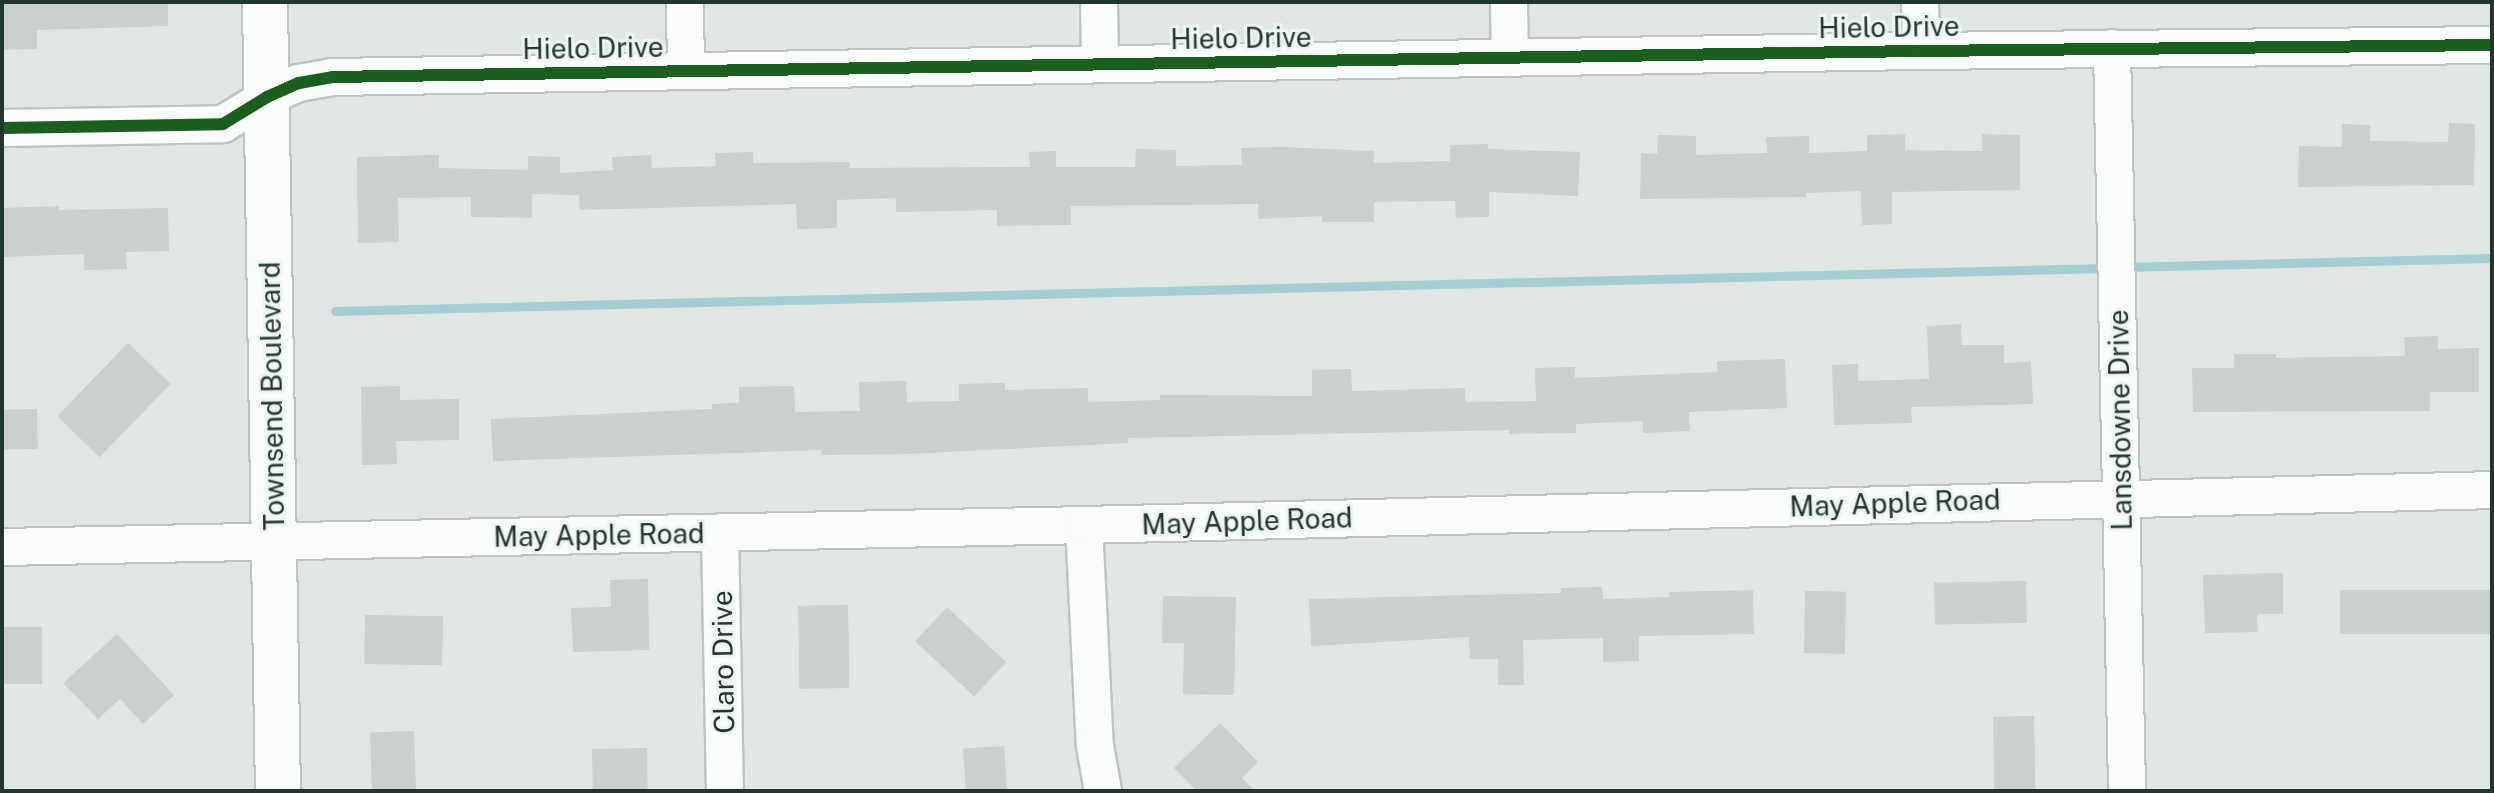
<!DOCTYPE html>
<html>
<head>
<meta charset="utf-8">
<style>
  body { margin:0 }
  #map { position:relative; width:2494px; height:793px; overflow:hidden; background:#e0e6e3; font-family:"Public Sans",sans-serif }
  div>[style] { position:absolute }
  .stream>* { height:9px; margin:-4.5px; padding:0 4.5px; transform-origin:4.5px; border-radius:4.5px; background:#a5cccf }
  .building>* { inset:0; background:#cbcfcd; transform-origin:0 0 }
  .roads { filter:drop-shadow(2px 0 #bdc3c0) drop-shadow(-2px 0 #bdc3c0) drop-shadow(0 2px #bdc3c0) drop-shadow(0 -2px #bdc3c0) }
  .street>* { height:36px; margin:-18px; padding:0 18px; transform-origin:18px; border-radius:18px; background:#fafbfb }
  .secondary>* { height:44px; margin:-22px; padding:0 22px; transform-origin:22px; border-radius:22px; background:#fafbfb }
  .cycleway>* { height:12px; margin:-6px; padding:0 6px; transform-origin:6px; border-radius:6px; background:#1b5e20 }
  span { translate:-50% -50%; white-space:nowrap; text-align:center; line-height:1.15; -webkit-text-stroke:6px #eef5f1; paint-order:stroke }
  .street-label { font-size:28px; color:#22352f }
  .frame { position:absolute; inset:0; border:4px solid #22352f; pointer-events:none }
</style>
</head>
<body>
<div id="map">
  <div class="stream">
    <i style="left:2122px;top:267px;width:370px;rotate:-1.4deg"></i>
    <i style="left:335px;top:311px;width:1773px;rotate:-1.39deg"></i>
  </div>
  <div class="building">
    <i style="clip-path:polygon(2px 2px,168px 2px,168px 26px,37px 30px,37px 49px,2px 50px)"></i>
    <i style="clip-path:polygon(2449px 123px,2475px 124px,2474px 185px,2298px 187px,2299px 146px,2342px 147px,2342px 124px,2370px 125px,2370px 141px,2448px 142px)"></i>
    <i style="clip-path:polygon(1905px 134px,1905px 150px,1982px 151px,1982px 134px,2020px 135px,2020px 190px,1892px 192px,1892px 224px,1862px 225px,1861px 191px,1806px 193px,1806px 197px,1640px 199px,1641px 153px,1657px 154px,1658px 135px,1696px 136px,1696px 155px,1767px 153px,1766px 137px,1809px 136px,1809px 153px,1867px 151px,1867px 135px)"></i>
    <i style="clip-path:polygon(1488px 144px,1488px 149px,1580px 152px,1578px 196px,1489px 192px,1489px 217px,1456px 218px,1455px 201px,1374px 202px,1374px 222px,1322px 222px,1322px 216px,1258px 219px,1258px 204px,1071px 206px,1071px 225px,997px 226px,997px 210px,896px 212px,896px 198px,837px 200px,837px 228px,797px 229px,796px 204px,580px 210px,579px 195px,532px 194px,532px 218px,471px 217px,471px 197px,398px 198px,399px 242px,358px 243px,357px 157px,439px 155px,439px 168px,528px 170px,528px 156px,560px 157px,560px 173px,613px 170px,612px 157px,651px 155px,652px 168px,716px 166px,715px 153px,753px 152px,753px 163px,850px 162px,850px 168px,1030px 167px,1029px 152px,1056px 151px,1056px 167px,1135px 167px,1136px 149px,1176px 150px,1176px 166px,1242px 165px,1241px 148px,1279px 147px,1374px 151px,1374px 163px,1450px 161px,1450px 145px)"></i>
    <i style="clip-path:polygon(59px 206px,59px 210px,168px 208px,169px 251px,126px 252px,127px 269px,84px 270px,84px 254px,2px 257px,2px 208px)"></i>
    <i style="clip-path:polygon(1961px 324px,1962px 345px,2004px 345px,2004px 363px,2031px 362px,2033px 404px,1911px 407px,1912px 423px,1834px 425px,1832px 365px,1858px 364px,1858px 381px,1929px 379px,1927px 326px)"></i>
    <i style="clip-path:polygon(2438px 336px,2438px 349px,2479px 348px,2479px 392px,2430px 392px,2430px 411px,2193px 412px,2192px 368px,2234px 368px,2234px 354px,2276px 354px,2276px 358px,2405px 356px,2404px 337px)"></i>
    <i style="left:128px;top:343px;width:59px;height:102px;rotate:44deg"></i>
    <i style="clip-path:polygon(1785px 359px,1787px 408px,1689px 412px,1690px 431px,1643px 433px,1642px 421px,1576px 424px,1576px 433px,1509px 434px,1509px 430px,1128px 438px,1128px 443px,907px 454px,822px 455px,821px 450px,493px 461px,491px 419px,712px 409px,712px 404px,739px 403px,739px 387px,794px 386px,795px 412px,860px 411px,859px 382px,906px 381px,907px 402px,959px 401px,959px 384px,1005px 383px,1005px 390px,1088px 388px,1088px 402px,1160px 400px,1160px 395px,1312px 396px,1312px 370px,1351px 369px,1352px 391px,1465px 388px,1465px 402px,1536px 401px,1535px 368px,1575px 367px,1575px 378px,1718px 372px,1717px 361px)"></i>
    <i style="clip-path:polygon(400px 386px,400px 400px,459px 399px,459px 440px,396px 441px,397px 464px,362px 465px,361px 387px)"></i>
    <i style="left:37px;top:409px;width:40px;height:35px;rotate:89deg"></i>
    <i style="clip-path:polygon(2283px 573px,2283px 614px,2257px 614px,2258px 632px,2205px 633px,2203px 575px)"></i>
    <i style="clip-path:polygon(648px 579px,649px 650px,573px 652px,571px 608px,611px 607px,610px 580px)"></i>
    <i style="left:2026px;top:581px;width:42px;height:92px;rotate:89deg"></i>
    <i style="clip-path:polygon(1602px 587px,1603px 599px,1670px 597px,1669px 592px,1753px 590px,1754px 634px,1639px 636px,1639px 661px,1603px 662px,1603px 638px,1523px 640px,1524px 685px,1498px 685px,1498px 659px,1470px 659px,1469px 637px,1311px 646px,1309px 599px,1561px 593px,1561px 588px)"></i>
    <i style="left:2492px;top:590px;width:44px;height:152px;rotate:90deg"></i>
    <i style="left:1805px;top:591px;width:41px;height:62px;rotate:1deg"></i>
    <i style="clip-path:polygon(1163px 596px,1236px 597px,1234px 695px,1183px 694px,1184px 643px,1162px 643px)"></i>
    <i style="left:848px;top:605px;width:83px;height:50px;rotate:89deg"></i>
    <i style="left:947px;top:607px;width:81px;height:47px;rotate:43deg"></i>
    <i style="left:365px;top:615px;width:78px;height:49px;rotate:1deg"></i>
    <i style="left:2px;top:627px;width:40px;height:57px"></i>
    <i style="clip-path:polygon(117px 634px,174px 695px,143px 724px,120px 699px,98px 719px,63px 683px)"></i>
    <i style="left:2034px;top:716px;width:75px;height:41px;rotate:89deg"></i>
    <i style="clip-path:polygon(1220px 723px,1258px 762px,1242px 778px,1254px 791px,1197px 791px,1174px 768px)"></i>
    <i style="left:414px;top:731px;width:60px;height:44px;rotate:88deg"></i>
    <i style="left:1004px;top:746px;width:45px;height:41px;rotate:86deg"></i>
    <i style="left:647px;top:748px;width:43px;height:55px;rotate:89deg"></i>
  </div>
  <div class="roads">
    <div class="street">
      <i style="left:685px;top:2px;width:68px;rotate:89.2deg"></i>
      <i style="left:1099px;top:2px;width:62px;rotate:89.1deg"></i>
      <i style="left:1509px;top:2px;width:56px;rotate:89deg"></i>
      <i style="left:1920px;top:2px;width:49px;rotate:88.8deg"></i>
      <i style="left:2112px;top:48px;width:743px;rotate:88.84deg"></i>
      <i style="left:2px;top:128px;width:221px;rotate:-1deg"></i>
      <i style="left:223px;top:124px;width:52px;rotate:-31.5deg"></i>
      <i style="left:267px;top:97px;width:35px;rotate:-24deg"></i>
      <i style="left:299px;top:83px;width:34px;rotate:-10deg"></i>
      <i style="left:332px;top:77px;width:1589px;rotate:-0.94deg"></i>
      <i style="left:1921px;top:51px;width:571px;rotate:-0.6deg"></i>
      <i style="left:1084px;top:525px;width:221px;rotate:87.2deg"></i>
      <i style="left:1095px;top:746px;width:46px;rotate:79.9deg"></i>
      <i style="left:720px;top:533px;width:258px;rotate:88.9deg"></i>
      <i style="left:2px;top:547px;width:1082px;rotate:-1.16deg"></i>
      <i style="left:1084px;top:525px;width:1408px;rotate:-1.42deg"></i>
    </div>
    <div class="secondary">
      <i style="left:265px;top:2px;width:789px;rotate:89.06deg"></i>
    </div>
  </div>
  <div class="cycleway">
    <i style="left:2px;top:128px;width:221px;rotate:-1deg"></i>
    <i style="left:223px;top:124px;width:52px;rotate:-31.5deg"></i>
    <i style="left:267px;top:97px;width:35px;rotate:-24deg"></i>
    <i style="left:299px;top:83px;width:34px;rotate:-10deg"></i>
    <i style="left:332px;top:77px;width:1589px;rotate:-0.94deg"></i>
    <i style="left:1921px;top:51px;width:571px;rotate:-0.6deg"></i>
  </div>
  <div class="street-label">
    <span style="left:1889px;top:27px;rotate:-1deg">Hielo Drive</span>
    <span style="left:1241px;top:38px;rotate:-1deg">Hielo Drive</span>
    <span style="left:593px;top:48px;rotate:-1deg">Hielo Drive</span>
    <span style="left:272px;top:396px;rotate:-91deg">Townsend Boulevard</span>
    <span style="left:2120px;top:420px;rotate:-91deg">Lansdowne Drive</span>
    <span style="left:1895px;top:503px;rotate:-2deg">May Apple Road</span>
    <span style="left:1247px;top:521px;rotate:-2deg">May Apple Road</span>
    <span style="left:599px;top:535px;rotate:-1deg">May Apple Road</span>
    <span style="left:723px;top:662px;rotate:-91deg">Claro Drive</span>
  </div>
  <div class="frame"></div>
</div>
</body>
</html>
